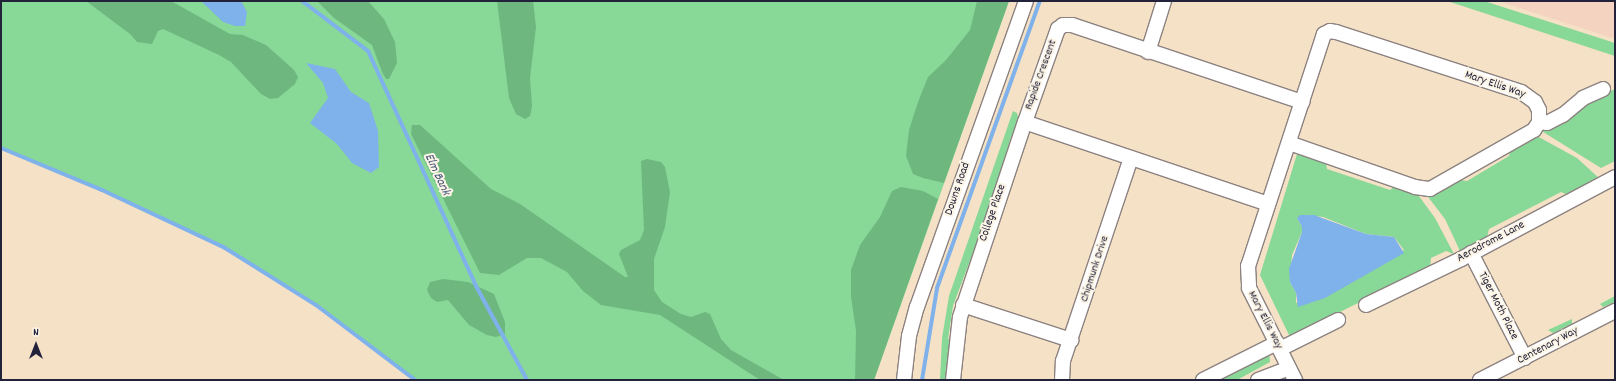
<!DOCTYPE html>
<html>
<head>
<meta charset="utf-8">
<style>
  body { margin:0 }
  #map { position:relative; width:1616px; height:381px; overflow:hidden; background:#f5e1c5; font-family:Dekko,sans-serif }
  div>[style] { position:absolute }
  .built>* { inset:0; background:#f4d3c0 }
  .green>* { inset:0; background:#88d897 }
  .forest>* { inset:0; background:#6eb880 }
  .water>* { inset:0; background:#7fb1eb }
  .stream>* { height:4px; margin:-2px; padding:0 2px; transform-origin:2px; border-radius:2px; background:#7fb1eb }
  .roads { filter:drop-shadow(1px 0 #8c8280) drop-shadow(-1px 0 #8c8280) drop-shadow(0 1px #8c8280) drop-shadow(0 -1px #8c8280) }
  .minor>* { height:14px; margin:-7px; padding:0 7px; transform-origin:7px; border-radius:7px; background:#fff }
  span { translate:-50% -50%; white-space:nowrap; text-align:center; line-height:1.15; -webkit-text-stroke:4px #fcf5e5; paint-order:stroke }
  .street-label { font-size:12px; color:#22223b }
  .water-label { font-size:13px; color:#435479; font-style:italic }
  .frame { position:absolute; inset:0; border:2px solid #22223b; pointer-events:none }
  .north { position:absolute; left:16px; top:325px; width:40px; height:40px; -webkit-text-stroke:3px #fcf5e5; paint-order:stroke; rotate:0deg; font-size:11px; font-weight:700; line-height:16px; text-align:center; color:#22223b }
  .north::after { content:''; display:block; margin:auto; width:14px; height:18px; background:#22223b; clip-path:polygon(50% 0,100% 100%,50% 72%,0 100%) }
</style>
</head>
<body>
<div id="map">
  <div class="built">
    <i style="clip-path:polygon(1498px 1px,1615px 1px,1615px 39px)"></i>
  </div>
  <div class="green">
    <i style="clip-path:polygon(1px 1px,1009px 1px,874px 380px,415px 380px,316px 305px,225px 248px,102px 190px,1px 148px)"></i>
    <i style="clip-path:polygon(1447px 1px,1484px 1px,1615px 43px,1615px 56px)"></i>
    <i style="clip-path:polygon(1615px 89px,1615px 161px,1601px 168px,1540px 130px,1583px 103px)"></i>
    <i style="clip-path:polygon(1013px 111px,1017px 113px,1020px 124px,1011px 137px,990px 207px,953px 306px,948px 339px,950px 340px,948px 380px,940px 380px,942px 338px,949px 296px)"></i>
    <i style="clip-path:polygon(1535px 135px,1577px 158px,1600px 179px,1568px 195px,1561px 192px,1489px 229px,1487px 237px,1460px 251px,1445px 219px,1425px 193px,1460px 180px,1467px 181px,1509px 156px,1510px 150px)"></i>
    <i style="clip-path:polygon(evenodd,1297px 154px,1326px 163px,1327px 169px,1390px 190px,1397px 185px,1416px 192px,1435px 218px,1454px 254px,1446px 251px,1431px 258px,1430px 267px,1290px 337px,1260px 275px,1297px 154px,1306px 215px,1323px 217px,1366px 234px,1394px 237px,1404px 250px,1296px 303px,1296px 293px,1290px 282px,1292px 255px,1302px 232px,1302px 227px,1297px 218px,1306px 215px)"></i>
    <i style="clip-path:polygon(1615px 296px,1615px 302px,1603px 307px,1600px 304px)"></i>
    <i style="clip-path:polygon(1572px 319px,1572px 324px,1553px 333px,1548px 330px)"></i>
    <i style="clip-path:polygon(1269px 350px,1270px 362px,1237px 380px,1208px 380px)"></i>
  </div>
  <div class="forest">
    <i style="clip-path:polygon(86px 1px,171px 1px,230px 34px,243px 35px,266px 45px,294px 70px,298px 77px,295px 84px,278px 98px,270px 99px,261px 94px,231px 62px,219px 55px,163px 29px,158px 31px,152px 44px,137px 42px,130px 34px)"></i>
    <i style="clip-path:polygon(317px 1px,368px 1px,384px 19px,395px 42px,397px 63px,389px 79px,386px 79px,382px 72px,372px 45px,334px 18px)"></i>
    <i style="clip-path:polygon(497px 1px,533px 1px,536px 27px,530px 78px,532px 106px,530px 116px,525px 119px,516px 114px,509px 98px)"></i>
    <i style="clip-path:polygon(977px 1px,1009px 1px,944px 183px,923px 178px,913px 174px,906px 156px,909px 130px,918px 102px,928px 77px,946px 60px,970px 30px)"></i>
    <i style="clip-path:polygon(412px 125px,420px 125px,491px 189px,520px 204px,625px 277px,628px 277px,619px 254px,621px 250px,640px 240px,644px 230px,641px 161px,647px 159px,661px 162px,665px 167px,670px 192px,665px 227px,654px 259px,654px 290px,662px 302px,681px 314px,691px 317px,705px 312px,710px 314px,721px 339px,731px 350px,784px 380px,760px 380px,660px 315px,601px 305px,583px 291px,567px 272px,541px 258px,527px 258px,499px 275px,480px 273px,411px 134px)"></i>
    <i style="clip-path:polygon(901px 187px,923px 191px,938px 199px,874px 380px,855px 380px,856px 331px,851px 297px,851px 270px,860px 245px,880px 217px,892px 191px)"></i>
    <i style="clip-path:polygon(443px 279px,468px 282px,494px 294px,505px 322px,505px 334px,496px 337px,487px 335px,469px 325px,448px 300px,437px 302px,431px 298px,427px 290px,430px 282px)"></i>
  </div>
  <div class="water">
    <i style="clip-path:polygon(201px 1px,241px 1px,247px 12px,245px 26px,235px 26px,223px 22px)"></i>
    <i style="clip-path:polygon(306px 63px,335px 69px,351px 92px,369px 103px,378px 131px,379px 167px,371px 173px,352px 163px,337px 144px,310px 123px,328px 98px,323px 83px)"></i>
    <i style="clip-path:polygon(1300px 215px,1314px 215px,1366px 234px,1394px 237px,1404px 253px,1325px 298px,1298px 307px,1296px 293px,1290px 282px,1289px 269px,1302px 232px,1302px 227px,1297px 218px)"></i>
  </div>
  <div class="stream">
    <i style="left:302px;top:1px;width:83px;rotate:37.1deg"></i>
    <i style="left:368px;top:51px;width:259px;rotate:65.3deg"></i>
    <i style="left:476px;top:286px;width:107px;rotate:61.5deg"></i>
    <i style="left:1px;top:148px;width:109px;rotate:22.6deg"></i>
    <i style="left:102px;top:190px;width:136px;rotate:25.2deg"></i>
    <i style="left:225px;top:248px;width:107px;rotate:32.1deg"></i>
    <i style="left:316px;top:305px;width:124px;rotate:37.1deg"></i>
    <i style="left:922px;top:380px;width:93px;rotate:-80.7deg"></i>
    <i style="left:937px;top:288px;width:305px;rotate:-70.3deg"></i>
  </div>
  <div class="roads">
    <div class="minor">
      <i style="left:1148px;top:52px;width:53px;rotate:-72.6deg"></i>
      <i style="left:1539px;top:122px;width:8px;rotate:7deg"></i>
      <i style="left:1547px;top:123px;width:18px;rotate:-27deg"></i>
      <i style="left:1563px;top:115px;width:26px;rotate:-40deg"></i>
      <i style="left:1583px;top:98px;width:22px;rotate:-24deg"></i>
      <i style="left:1289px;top:143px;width:133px;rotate:19.2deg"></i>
      <i style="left:1415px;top:187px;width:15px;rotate:8deg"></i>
      <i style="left:1430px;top:189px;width:120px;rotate:-29.6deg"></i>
      <i style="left:1534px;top:130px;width:9px;rotate:-58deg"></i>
      <i style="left:1539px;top:122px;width:12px;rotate:-90deg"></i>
      <i style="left:1539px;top:110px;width:9px;rotate:-117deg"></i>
      <i style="left:1535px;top:102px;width:17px;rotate:-144deg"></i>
      <i style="left:1521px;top:92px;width:194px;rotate:-162deg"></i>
      <i style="left:1336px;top:32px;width:6px;rotate:-171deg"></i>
      <i style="left:1330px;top:31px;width:7px;rotate:153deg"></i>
      <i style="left:1324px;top:34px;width:244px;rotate:108.1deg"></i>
      <i style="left:1248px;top:266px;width:22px;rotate:87deg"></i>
      <i style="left:1249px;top:288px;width:103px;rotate:63.4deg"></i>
      <i style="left:1268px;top:204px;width:256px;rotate:-161.4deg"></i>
      <i style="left:1025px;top:122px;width:99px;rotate:-70.5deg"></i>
      <i style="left:1058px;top:29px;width:6px;rotate:-39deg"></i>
      <i style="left:1063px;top:25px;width:9px"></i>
      <i style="left:1072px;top:25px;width:243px;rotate:18.5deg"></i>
      <i style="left:1471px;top:253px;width:118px;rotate:62.8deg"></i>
      <i style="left:963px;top:305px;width:114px;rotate:18deg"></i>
      <i style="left:1366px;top:305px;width:106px;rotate:-25.8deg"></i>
      <i style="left:1461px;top:259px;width:174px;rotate:-28deg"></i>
      <i style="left:1280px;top:349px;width:65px;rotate:-26.6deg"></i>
      <i style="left:904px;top:380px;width:44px;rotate:-83.5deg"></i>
      <i style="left:909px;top:336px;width:30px;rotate:-75deg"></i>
      <i style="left:917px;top:307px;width:325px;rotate:-70.4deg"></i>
      <i style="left:953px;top:380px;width:63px;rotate:-83.7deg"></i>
      <i style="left:960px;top:317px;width:206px;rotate:-71.6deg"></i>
      <i style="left:1062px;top:380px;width:19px;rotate:-87deg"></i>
      <i style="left:1063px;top:361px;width:214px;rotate:-71.5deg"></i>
      <i style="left:1203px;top:380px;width:83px;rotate:-26.6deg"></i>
      <i style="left:1258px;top:380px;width:33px;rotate:-21deg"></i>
      <i style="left:1480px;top:380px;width:152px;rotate:-27.1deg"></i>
    </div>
  </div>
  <div class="street-label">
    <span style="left:1041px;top:75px;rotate:-70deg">Rapide Crescent</span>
    <span style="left:1495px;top:85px;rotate:19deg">Mary Ellis Way</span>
    <span style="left:958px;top:189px;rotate:-71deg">Downs Road</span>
    <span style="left:993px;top:213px;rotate:-71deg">College Place</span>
    <span style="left:1491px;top:242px;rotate:-28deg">Aerodrome Lane</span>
    <span style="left:1095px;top:269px;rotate:-72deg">Chipmunk Drive</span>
    <span style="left:1498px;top:306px;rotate:63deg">Tiger Moth Place</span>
    <span style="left:1265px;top:320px;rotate:63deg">Mary Ellis Way</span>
    <span style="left:1548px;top:346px;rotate:-28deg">Centenary Way</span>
  </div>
  <div class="water-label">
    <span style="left:436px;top:175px;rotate:65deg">Elm Bank</span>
  </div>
  <div class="frame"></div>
  <div class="north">N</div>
</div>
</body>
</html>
